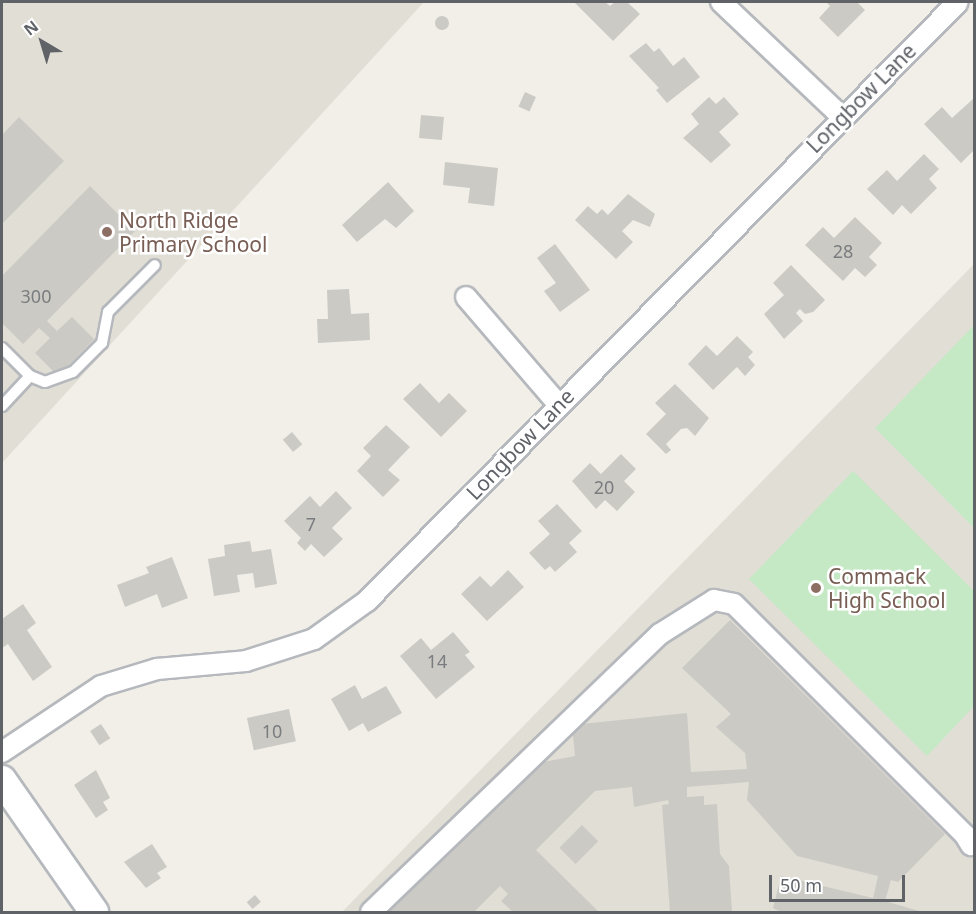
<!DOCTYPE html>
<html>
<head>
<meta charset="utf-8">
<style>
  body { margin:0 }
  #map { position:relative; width:976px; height:914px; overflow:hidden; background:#f1efe8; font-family:"Noto Sans",sans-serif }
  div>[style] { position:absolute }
  .education>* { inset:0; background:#e1ded6 }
  .green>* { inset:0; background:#c5e8c5 }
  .building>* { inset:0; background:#cccac5; transform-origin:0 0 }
  .round { border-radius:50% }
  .roads { filter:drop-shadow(2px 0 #b5b8bc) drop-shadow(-2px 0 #b5b8bc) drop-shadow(0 2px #b5b8bc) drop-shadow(0 -2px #b5b8bc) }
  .lane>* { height:10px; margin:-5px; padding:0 5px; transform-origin:5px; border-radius:5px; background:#fff }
  .street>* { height:20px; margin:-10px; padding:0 10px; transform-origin:10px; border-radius:10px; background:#fff }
  .secondary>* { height:28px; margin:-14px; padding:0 14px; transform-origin:14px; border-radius:14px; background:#fff }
  .dots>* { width:16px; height:16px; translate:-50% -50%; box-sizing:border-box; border:3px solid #fff; border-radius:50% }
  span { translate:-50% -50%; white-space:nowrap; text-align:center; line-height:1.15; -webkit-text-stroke:5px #fff; paint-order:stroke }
  .number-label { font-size:18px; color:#7a7d7f }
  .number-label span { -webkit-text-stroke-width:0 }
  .street-label { font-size:21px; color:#5f6368 }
  .education-label { font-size:21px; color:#785e54 }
  .left { translate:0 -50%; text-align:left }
  .frame { position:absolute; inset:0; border:3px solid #5f6368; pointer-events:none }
  .north { position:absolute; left:12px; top:12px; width:60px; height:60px; -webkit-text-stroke:4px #fff; paint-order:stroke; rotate:322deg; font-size:16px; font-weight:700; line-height:24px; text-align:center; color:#5f6368 }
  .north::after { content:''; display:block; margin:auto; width:21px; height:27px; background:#5f6368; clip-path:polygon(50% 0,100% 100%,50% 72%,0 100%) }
  .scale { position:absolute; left:769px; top:875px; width:136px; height:27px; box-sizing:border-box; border:3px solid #5f6368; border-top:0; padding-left:8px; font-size:18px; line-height:21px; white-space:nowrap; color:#5f6368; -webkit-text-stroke:4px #fff; paint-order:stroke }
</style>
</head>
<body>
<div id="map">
  <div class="education">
    <i style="clip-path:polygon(2px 2px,424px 2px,2px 463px)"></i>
    <i style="clip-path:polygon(974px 264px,974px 912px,342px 912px)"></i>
  </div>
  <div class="green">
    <i style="clip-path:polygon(974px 325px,974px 528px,875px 428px)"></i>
    <i style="clip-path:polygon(853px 471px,974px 591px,974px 706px,927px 756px,749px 579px)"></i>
  </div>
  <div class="building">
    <i style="clip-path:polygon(574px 2px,605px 2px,610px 6px,615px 2px,627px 2px,640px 14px,613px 41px)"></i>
    <i style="clip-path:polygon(826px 2px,857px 2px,865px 10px,838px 37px,819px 18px,830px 6px)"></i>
    <i class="round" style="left:435px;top:16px;width:14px;height:14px"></i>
    <i style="clip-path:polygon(646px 43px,654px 52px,659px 48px,673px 66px,684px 57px,700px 77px,667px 103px,656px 90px,659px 88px,629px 56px)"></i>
    <i style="left:525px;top:92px;width:12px;height:16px;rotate:24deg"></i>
    <i style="clip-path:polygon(709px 97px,716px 104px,724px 97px,739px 114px,719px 132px,731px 145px,711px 163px,683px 138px,699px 124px,691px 114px)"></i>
    <i style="clip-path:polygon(974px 98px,974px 150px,961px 163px,924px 124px,942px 107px,952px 118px)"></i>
    <i style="left:421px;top:115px;width:23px;height:23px;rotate:5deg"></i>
    <i style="clip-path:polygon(19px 117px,64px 161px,2px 224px,2px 135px)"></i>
    <i style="clip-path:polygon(924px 154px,939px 169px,929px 179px,937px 188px,911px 214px,902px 205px,893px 215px,867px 189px,887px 170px,897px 181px)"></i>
    <i style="clip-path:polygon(445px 162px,498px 168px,494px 206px,468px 203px,470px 188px,443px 185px)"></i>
    <i style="clip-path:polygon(388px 182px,414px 211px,396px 228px,385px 219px,357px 242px,342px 225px)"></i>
    <i style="clip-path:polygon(90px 186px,135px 231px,47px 321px,57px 331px,72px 317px,94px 339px,58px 376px,35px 353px,50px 338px,39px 328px,23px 344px,2px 323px,2px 276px)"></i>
    <i style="clip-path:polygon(628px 194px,655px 214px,650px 227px,633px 220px,622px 231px,633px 242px,616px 259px,575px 220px,588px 206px,597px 214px,602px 209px,608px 215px)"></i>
    <i style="clip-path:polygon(855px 217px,882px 243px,869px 257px,877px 265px,865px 277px,855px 268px,843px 281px,805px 245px,823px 227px,834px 238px)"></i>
    <i style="clip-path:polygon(555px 244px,590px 290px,560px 312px,544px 291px,556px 283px,537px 258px)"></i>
    <i style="clip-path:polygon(791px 265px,825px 300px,813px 312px,805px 314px,800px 309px,796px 313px,803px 321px,784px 339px,764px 314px,784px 295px,773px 283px)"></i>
    <i style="clip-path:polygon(349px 289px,351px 314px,369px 313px,370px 340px,318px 343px,317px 319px,328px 319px,327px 290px)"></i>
    <i style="clip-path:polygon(737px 336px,753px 352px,748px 357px,755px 365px,745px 376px,737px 367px,713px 390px,688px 364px,706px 345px,717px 356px)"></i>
    <i style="clip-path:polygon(420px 383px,439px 403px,449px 393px,467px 411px,441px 437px,403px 399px)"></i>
    <i style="clip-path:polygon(675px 384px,709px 418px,695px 436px,687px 428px,681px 429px,666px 444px,671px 450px,666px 454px,646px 434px,666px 414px,655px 403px)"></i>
    <i style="clip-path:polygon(386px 425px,410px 447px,388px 470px,400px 480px,383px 497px,357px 471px,371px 456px,363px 448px)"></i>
    <i style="left:292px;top:432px;width:16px;height:12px;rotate:50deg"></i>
    <i style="clip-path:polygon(621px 454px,636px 469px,624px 481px,635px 492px,617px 511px,605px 500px,596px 509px,572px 481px,590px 463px,601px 474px)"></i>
    <i style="clip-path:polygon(336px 491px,352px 508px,332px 528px,343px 539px,324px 557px,311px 544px,305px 551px,297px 543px,301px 538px,284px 521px,310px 496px,320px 507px)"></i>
    <i style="clip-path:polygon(557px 504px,582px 531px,569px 543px,577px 552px,555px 572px,550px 566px,545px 570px,529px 553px,550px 534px,538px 521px)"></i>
    <i style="clip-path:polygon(250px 541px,252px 552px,271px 549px,277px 584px,255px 588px,253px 573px,237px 575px,240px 592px,214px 596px,208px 559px,225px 556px,224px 545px)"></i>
    <i style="clip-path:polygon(172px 557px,188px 598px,162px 608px,157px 594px,125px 607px,117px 585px,149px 573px,146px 567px)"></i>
    <i style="clip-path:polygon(508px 570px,524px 587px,487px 621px,461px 594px,480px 576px,491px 587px)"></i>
    <i style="clip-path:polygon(23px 604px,36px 623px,27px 630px,52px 667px,33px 681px,8px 644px,2px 648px,2px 619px)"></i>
    <i style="clip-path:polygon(730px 620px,945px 834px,898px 882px,891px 880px,885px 901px,922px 912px,781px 912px,773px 908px,781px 876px,873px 898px,878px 876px,797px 856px,747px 800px,749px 782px,687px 787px,687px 797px,704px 796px,704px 805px,717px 804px,720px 854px,729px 866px,732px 912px,670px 912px,662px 805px,669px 804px,668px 800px,634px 807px,632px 787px,595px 791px,536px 850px,599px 912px,513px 912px,501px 901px,508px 894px,500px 886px,474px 912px,390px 912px,390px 908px,533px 764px,575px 756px,572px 725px,687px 713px,691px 772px,747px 769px,745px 753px,716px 727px,731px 714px,682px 668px)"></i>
    <i style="clip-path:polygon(453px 632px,470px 652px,465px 655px,475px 667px,436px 699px,400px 656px,421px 638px,431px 650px)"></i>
    <i style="clip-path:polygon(355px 685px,362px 699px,386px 686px,402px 713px,368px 732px,363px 723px,349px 731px,331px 699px)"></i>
    <i style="left:289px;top:709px;width:33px;height:43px;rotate:78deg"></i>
    <i style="left:101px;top:724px;width:17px;height:13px;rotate:57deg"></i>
    <i style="clip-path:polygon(96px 770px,110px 798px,103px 802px,108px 810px,96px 818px,74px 785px)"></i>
    <i style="left:582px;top:825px;width:23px;height:32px;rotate:45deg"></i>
    <i style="clip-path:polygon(152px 844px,167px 867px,157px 873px,161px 878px,146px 888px,124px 862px)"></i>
    <i style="left:255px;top:895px;width:9px;height:11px;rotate:49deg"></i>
  </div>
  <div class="roads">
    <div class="lane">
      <i style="left:2px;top:348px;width:40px;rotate:45deg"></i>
      <i style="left:30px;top:376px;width:16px;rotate:22deg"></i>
      <i style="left:45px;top:382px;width:30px;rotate:-20deg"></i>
      <i style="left:73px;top:372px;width:41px;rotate:-45deg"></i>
      <i style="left:102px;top:343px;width:32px;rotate:-79deg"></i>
      <i style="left:108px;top:312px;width:66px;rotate:-45deg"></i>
      <i style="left:2px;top:406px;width:41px;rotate:-47deg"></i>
    </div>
    <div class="street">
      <i style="left:721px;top:2px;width:166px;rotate:43.5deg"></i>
      <i style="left:466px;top:297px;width:141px;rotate:49.3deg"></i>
      <i style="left:2px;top:752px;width:119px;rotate:-33.7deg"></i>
      <i style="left:101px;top:686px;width:59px;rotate:-16.9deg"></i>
      <i style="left:157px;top:669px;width:89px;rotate:-5.1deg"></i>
      <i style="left:246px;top:661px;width:71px;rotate:-17.9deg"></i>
      <i style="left:314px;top:639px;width:65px;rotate:-35.6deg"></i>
      <i style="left:367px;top:601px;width:841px;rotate:-45.39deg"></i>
      <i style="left:371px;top:912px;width:401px;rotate:-43.9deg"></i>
      <i style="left:660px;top:634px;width:64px;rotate:-32.2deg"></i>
      <i style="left:714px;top:600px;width:20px;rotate:11deg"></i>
      <i style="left:734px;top:604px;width:327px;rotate:45deg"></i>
      <i style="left:965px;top:835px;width:12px;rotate:59deg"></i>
    </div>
    <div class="secondary">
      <i style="left:2px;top:780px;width:161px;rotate:55.1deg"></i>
    </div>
  </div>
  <div class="dots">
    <i style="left:107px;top:232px;background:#8d6e63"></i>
    <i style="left:816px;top:588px;background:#8d6e63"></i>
  </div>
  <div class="number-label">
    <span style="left:843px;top:251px">28</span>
    <span style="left:36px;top:296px">300</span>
    <span style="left:604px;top:487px">20</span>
    <span style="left:311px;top:524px">7</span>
    <span style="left:437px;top:661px">14</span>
    <span style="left:272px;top:731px">10</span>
  </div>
  <div class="street-label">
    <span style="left:861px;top:98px;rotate:-45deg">Longbow Lane</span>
    <span style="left:520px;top:444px;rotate:-46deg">Longbow Lane</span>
  </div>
  <div class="education-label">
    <span class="left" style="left:119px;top:232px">North Ridge<br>Primary School</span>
    <span class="left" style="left:828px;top:588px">Commack<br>High School</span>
  </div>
  <div class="frame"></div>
  <div class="north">N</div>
  <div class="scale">50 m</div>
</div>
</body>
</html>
